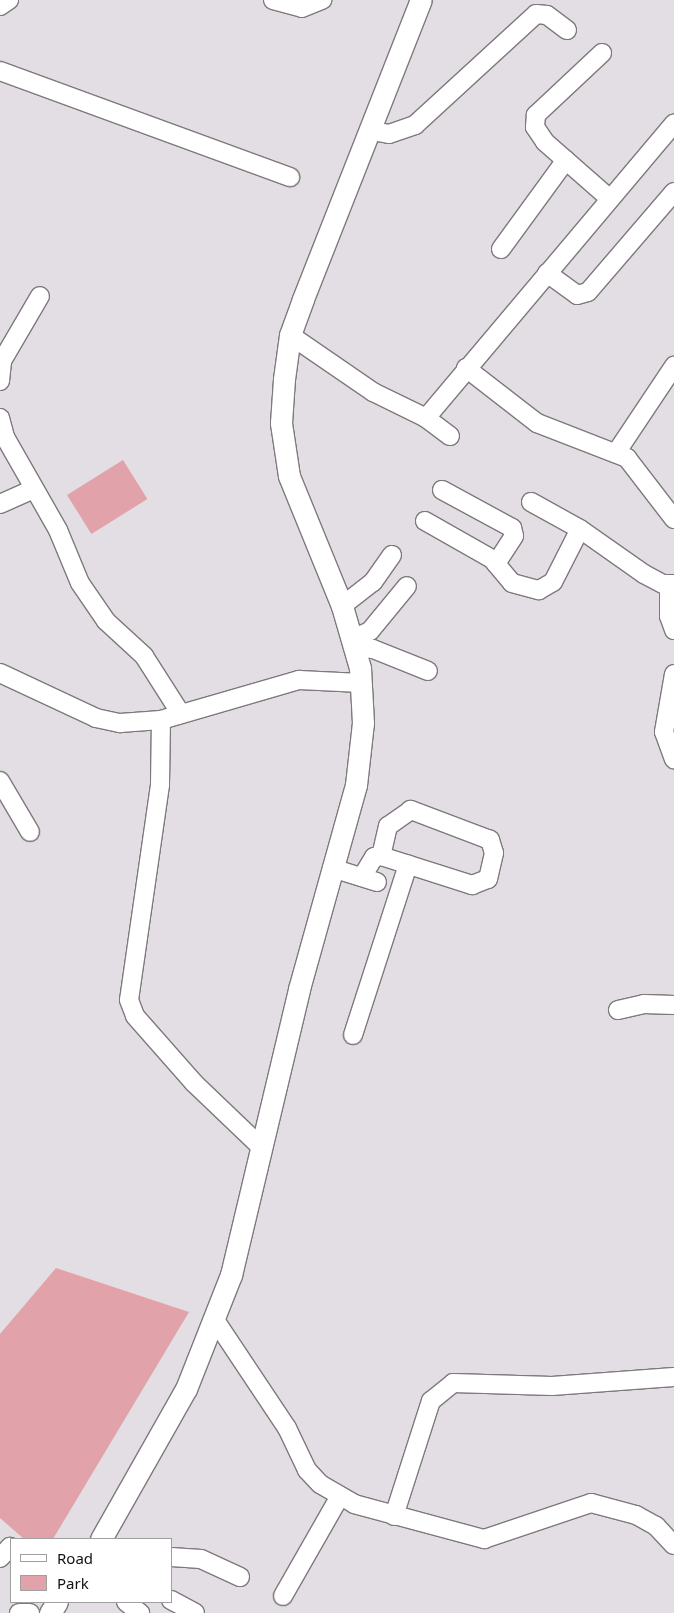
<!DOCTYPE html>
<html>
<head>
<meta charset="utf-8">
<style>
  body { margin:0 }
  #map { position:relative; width:674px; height:1613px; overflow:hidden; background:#e3dee3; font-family:"Noto Sans",sans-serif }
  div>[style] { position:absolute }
  .green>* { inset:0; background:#e2a2a9; transform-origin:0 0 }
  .roads { filter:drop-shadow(1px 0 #7e797d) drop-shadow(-1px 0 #7e797d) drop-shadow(0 1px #7e797d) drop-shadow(0 -1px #7e797d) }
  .minor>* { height:18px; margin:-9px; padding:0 9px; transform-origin:9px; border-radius:9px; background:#fff }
  .major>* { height:21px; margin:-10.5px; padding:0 10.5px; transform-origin:10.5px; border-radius:10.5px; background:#fff }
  span { translate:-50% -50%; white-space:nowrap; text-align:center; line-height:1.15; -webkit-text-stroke:5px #fff; paint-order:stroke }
  .legend { position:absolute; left:10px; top:1538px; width:162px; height:65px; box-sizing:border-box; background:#fff; border:1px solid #a1a0a1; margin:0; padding:6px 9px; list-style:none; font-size:15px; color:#131113 }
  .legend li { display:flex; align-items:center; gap:10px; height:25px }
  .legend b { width:25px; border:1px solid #a1a0a1 }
</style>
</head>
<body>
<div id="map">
  <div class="green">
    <i style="left:123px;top:460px;width:46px;height:66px;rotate:58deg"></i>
    <i style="clip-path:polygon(56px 1268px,189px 1312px,53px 1539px,24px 1539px,0 1518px,0 1334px)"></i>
  </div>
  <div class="roads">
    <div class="minor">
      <i style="left:273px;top:0;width:30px;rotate:15deg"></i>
      <i style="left:302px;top:8px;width:22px;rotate:-22deg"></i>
      <i style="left:0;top:6px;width:11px;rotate:-34deg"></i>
      <i style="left:602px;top:53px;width:91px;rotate:136.8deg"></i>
      <i style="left:536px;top:115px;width:12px;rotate:95deg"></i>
      <i style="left:535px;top:127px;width:18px;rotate:56deg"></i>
      <i style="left:545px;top:142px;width:85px;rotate:41.2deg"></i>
      <i style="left:0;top:71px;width:309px;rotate:20.1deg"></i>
      <i style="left:372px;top:131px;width:17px;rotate:10deg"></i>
      <i style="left:389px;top:134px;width:28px;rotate:-19deg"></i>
      <i style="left:415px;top:125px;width:164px;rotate:-42.5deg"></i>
      <i style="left:536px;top:14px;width:11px;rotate:5deg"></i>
      <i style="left:547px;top:15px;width:25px;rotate:37deg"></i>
      <i style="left:501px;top:249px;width:110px;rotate:-53.9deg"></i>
      <i style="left:547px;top:273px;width:37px;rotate:36deg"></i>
      <i style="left:577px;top:295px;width:11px;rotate:-15deg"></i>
      <i style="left:588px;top:292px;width:132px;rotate:-49.3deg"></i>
      <i style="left:290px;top:335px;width:101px;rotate:34.5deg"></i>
      <i style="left:373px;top:392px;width:59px;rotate:26.1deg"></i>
      <i style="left:426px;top:418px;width:30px;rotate:37deg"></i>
      <i style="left:466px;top:368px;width:90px;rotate:37.8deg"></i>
      <i style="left:537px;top:423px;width:97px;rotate:21.3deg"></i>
      <i style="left:627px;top:458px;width:77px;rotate:52.4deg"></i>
      <i style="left:0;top:381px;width:20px;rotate:-84deg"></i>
      <i style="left:2px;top:361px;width:75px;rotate:-59.7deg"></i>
      <i style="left:0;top:418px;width:20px;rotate:75deg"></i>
      <i style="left:5px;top:437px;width:107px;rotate:60.3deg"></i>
      <i style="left:58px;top:530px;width:57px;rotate:67.5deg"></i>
      <i style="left:80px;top:583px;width:46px;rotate:55.6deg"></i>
      <i style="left:106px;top:621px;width:52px;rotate:42.6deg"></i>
      <i style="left:144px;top:656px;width:69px;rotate:57.5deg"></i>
      <i style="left:426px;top:418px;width:385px;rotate:-49.9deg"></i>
      <i style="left:616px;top:453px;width:105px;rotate:-56.3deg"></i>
      <i style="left:442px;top:490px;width:80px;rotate:28.5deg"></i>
      <i style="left:512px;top:528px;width:8px;rotate:76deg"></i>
      <i style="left:514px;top:536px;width:33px;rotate:123deg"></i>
      <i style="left:531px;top:502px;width:56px;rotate:28.9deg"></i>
      <i style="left:580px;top:529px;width:78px;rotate:35.1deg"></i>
      <i style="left:644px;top:574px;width:21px;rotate:28deg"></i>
      <i style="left:663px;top:584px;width:11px"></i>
      <i style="left:0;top:504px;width:35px;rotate:-24deg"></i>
      <i style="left:425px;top:521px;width:77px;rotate:29.6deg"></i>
      <i style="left:492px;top:559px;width:31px;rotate:50deg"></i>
      <i style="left:512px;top:583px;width:28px;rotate:15deg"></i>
      <i style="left:539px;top:590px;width:16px;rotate:-30deg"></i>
      <i style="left:553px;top:582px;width:59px;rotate:-63deg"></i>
      <i style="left:669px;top:586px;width:30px;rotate:90deg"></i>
      <i style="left:669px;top:616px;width:15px;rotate:70deg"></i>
      <i style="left:342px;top:606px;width:39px;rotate:-38deg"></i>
      <i style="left:373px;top:582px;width:33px;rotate:-55deg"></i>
      <i style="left:352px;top:639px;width:20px;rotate:-24deg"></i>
      <i style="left:370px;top:631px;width:58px;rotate:-50.6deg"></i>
      <i style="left:354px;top:647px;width:19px;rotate:6deg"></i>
      <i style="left:373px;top:649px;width:59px;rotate:21.8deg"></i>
      <i style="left:0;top:673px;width:106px;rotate:25.1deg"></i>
      <i style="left:96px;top:718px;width:25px;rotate:12deg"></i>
      <i style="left:120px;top:723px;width:41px;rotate:-4.2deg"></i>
      <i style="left:161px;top:720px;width:144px;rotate:-16.2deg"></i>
      <i style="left:299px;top:680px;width:62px;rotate:2.8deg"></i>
      <i style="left:674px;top:674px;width:59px;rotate:99.8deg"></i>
      <i style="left:664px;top:732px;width:29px;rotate:70deg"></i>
      <i style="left:161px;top:720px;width:65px;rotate:90.9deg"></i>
      <i style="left:160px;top:785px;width:217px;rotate:98.2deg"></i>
      <i style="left:129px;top:1000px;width:17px;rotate:69deg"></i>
      <i style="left:135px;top:1016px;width:89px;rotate:48.6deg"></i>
      <i style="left:194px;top:1083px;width:93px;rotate:43.7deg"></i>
      <i style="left:0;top:781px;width:59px;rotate:59.5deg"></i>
      <i style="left:332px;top:868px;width:47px;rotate:17.3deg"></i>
      <i style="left:362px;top:877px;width:23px;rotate:-59deg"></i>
      <i style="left:374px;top:857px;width:7px;rotate:-8deg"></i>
      <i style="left:381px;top:856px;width:96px;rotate:17.7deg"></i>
      <i style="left:472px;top:885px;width:17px;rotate:-21deg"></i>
      <i style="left:488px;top:879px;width:27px;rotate:-77deg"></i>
      <i style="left:494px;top:853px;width:14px;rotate:-107deg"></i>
      <i style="left:490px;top:840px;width:85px;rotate:-159.2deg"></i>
      <i style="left:411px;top:810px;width:28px;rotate:145deg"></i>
      <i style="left:388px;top:826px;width:31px;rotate:103deg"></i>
      <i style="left:618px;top:1010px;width:27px;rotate:-13deg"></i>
      <i style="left:644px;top:1004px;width:30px;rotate:2deg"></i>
      <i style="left:353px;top:1035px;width:179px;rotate:-72.1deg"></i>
      <i style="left:215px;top:1320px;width:130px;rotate:56.3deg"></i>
      <i style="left:287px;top:1428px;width:47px;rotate:64.5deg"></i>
      <i style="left:307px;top:1470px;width:19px;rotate:47deg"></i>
      <i style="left:320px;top:1484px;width:39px;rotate:30deg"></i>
      <i style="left:354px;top:1504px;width:135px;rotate:15.1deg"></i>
      <i style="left:484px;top:1539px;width:113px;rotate:-18.6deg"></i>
      <i style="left:591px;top:1503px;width:47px;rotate:14.9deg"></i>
      <i style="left:636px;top:1515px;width:23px;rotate:29deg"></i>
      <i style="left:656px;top:1526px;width:26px;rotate:47deg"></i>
      <i style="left:394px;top:1516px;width:121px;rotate:-72.2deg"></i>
      <i style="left:431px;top:1401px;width:28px;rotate:-39deg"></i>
      <i style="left:453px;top:1383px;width:99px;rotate:1.7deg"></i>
      <i style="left:552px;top:1386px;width:122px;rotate:-4.2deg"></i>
      <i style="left:171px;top:1557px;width:30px;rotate:4deg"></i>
      <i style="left:201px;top:1559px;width:43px;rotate:24.8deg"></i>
      <i style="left:0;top:1558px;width:15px;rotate:-48deg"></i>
      <i style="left:283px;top:1596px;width:115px;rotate:-60.3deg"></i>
      <i style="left:171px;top:1600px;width:27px;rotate:28deg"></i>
      <i style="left:126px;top:1602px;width:18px;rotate:38deg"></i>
      <i style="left:19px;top:1613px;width:11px"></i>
    </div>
    <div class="major">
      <i style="left:101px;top:1539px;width:172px;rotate:-60.5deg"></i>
      <i style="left:186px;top:1389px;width:123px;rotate:-68.5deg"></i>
      <i style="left:231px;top:1275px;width:294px;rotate:-76.6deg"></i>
      <i style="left:299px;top:989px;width:212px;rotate:-74.4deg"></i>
      <i style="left:356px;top:785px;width:62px;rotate:-83.6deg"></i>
      <i style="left:363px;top:723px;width:55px;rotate:-93.1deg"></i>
      <i style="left:360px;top:668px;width:65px;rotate:-106.2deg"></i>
      <i style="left:342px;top:606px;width:140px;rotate:-112.2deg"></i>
      <i style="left:289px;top:476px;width:54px;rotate:-98.6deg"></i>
      <i style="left:281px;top:423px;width:44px;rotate:-86.1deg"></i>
      <i style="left:284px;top:379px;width:44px;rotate:-82.2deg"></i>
      <i style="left:290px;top:335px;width:38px;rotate:-70deg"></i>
      <i style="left:303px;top:299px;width:321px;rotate:-68.5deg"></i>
      <i style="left:50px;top:1613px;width:13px;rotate:-58deg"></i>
    </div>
  </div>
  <ul class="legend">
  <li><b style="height:6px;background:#fff"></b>Road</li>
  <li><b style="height:14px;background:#e2a2a9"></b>Park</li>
  </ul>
</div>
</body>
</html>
